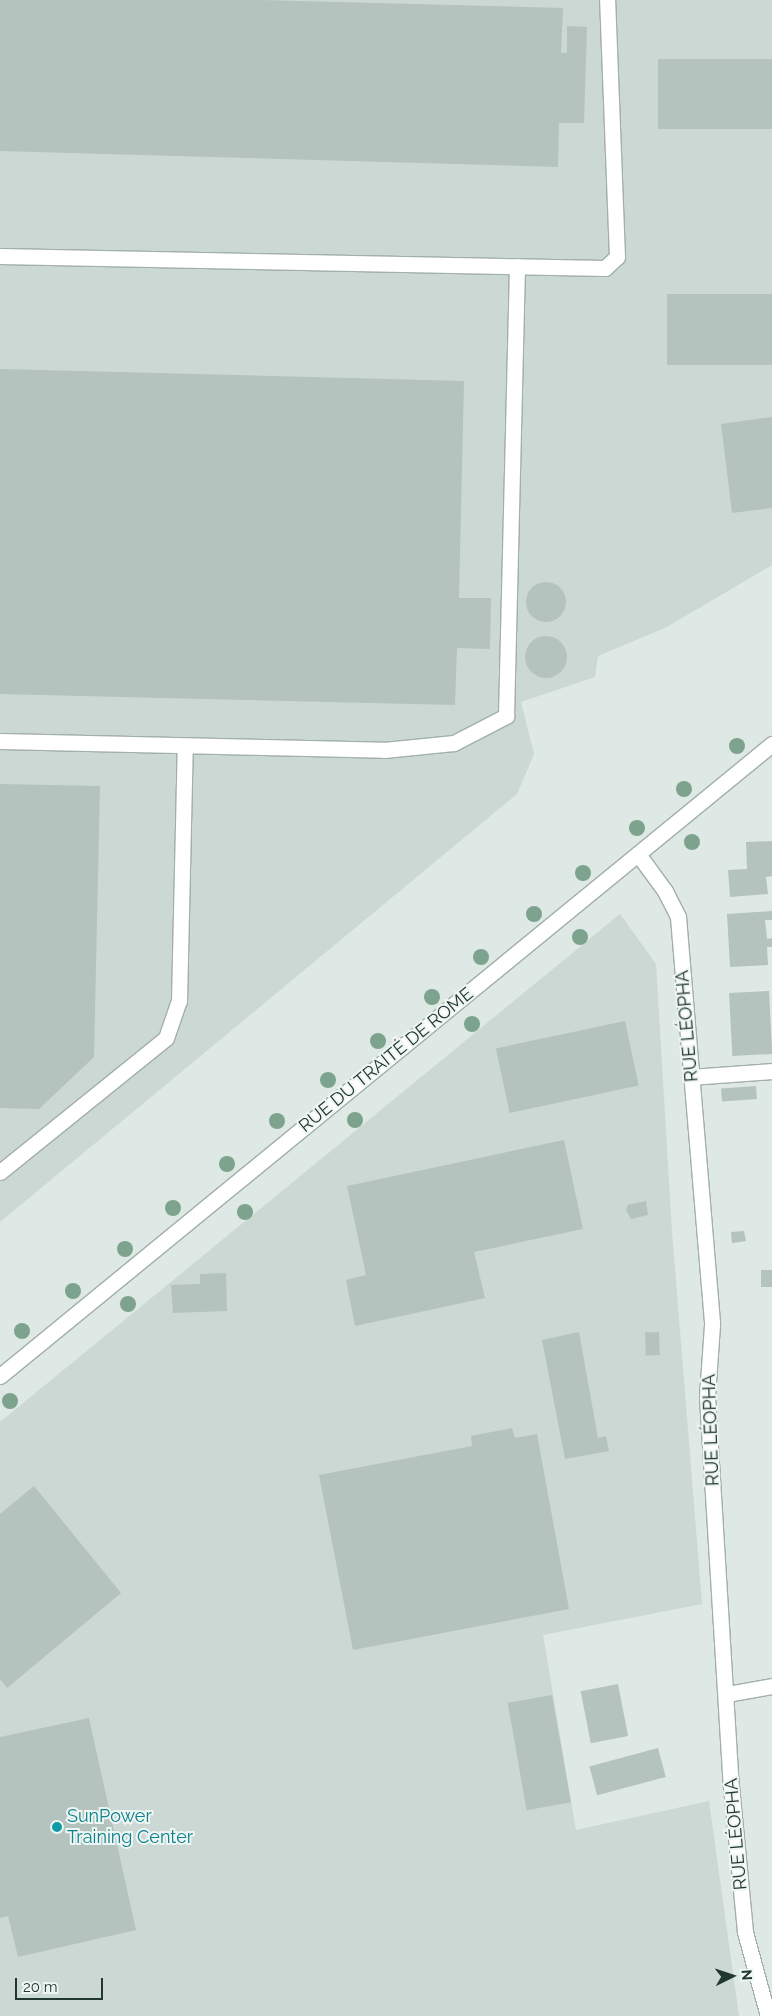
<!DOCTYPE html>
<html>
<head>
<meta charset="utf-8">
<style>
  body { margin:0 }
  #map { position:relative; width:772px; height:2016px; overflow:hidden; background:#dee8e4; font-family:Raleway,sans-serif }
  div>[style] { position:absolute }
  .built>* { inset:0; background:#ccd8d3 }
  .building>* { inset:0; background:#b4c3bd; transform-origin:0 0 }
  .round { border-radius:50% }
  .roads { filter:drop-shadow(1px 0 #a2afab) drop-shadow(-1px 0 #a2afab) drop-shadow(0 1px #a2afab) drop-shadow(0 -1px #a2afab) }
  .minor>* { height:15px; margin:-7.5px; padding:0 7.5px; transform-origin:7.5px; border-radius:7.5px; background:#fff }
  .trees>* { width:16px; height:16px; margin:-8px; border-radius:50%; background:#7da38e }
  .dots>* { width:14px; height:14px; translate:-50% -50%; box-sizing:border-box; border:2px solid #eef5f2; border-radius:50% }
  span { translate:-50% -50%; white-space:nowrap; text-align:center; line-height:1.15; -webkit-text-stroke:4px #eef5f2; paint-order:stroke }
  .street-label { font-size:18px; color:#213732 }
  .culture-label { font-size:18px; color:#0d838f }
  .left { translate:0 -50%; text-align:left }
  .north { position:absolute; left:707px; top:1951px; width:50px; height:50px; -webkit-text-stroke:4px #eef5f2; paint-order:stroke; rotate:86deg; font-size:14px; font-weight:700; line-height:20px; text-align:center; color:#213732 }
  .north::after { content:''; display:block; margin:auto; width:18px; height:22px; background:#213732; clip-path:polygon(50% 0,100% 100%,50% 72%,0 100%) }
  .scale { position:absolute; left:15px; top:1978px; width:88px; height:22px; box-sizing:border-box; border:2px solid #213732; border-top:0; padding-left:6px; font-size:15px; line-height:18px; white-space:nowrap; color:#213732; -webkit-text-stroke:4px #eef5f2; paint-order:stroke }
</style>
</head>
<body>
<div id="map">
  <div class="built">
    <i style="clip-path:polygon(0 0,772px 0,772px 565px,665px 628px,598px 656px,595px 677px,521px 702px,534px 754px,517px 794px,0 1222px)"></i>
    <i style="clip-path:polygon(620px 914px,656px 964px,672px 1231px,702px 1604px,543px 1635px,576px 1830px,709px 1801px,739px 2016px,0 2016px,0 1422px)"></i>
  </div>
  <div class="building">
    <i style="clip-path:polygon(0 0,261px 0,563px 8px,561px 53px,567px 53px,567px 26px,587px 27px,584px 123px,559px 123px,558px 167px,0 151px)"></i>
    <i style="left:772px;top:59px;width:70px;height:114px;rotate:90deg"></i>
    <i style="left:772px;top:294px;width:71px;height:105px;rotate:90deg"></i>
    <i style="clip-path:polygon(0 369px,464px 381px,459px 598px,491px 598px,490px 649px,457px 648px,455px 705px,0 694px)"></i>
    <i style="clip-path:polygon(772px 417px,772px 508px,732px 513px,721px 424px)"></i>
    <i class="round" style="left:526px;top:582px;width:40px;height:40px"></i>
    <i class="round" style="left:525px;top:636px;width:42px;height:42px"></i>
    <i style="clip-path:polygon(0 784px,100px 786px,94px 1057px,39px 1109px,0 1108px)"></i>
    <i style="clip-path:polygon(772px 841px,772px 876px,766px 877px,768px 894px,730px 897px,728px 870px,747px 869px,746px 842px)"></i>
    <i style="clip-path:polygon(772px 911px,772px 920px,765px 920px,767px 939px,772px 938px,772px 947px,767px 947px,768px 965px,730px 967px,727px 914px)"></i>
    <i style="left:769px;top:991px;width:63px;height:40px;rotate:87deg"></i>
    <i style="left:625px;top:1021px;width:66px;height:132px;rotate:78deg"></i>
    <i style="left:756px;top:1086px;width:13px;height:35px;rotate:86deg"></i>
    <i style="clip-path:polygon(564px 1140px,583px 1229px,474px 1252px,485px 1298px,355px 1326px,346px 1280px,366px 1275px,347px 1186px)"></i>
    <i style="clip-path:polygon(646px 1201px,648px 1215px,631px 1219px,626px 1210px,628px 1205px)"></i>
    <i style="clip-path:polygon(744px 1231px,746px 1241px,732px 1243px,731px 1232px)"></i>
    <i style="left:772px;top:1270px;width:17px;height:11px;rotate:90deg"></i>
    <i style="clip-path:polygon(226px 1273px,227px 1311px,173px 1313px,171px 1285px,200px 1284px,200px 1274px)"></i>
    <i style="clip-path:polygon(579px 1332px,598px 1438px,606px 1436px,609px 1451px,565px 1459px,542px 1340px)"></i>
    <i style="left:659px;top:1332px;width:23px;height:14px;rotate:88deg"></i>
    <i style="clip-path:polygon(512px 1428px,515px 1438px,537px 1434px,569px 1609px,353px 1650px,319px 1475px,472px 1446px,471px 1436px)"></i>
    <i style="clip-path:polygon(34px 1486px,121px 1593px,7px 1688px,0 1679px,0 1514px)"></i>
    <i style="left:618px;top:1684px;width:53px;height:38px;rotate:79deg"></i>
    <i style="left:552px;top:1695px;width:109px;height:45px;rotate:80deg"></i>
    <i style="clip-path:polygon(89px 1718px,136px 1930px,18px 1957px,8px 1916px,0 1918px,0 1737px)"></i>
    <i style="left:658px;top:1748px;width:30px;height:71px;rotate:75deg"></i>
  </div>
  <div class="roads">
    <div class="minor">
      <i style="left:0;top:256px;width:605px;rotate:1.14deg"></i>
      <i style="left:605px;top:268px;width:16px;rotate:-43deg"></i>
      <i style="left:617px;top:257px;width:257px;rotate:-92.2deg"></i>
      <i style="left:0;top:741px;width:384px;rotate:1.3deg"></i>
      <i style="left:384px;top:750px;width:70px;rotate:-5.7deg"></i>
      <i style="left:454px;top:743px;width:59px;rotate:-27.4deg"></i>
      <i style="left:506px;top:716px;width:450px;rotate:-88.6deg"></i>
      <i style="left:638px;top:854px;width:46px;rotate:53.9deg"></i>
      <i style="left:665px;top:891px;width:29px;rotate:63deg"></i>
      <i style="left:678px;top:917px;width:409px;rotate:85.2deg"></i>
      <i style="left:712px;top:1325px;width:72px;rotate:94deg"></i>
      <i style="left:707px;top:1397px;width:390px;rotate:86.5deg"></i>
      <i style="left:731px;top:1786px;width:147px;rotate:84.5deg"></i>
      <i style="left:745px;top:1932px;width:87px;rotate:74.7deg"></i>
      <i style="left:691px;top:1077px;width:81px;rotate:-4.2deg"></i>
      <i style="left:0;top:1172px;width:213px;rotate:-38.9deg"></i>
      <i style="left:166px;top:1038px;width:39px;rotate:-71deg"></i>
      <i style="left:179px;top:1001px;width:255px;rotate:-88.7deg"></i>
      <i style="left:0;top:1376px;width:998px;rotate:-39.31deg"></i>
      <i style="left:727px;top:1694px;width:46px;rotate:-10.1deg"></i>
    </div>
  </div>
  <div class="trees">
    <i style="left:737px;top:746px"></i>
    <i style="left:684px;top:789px"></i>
    <i style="left:637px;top:828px"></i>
    <i style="left:692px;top:842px"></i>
    <i style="left:583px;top:873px"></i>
    <i style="left:534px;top:914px"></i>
    <i style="left:580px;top:937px"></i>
    <i style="left:481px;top:957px"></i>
    <i style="left:432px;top:997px"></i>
    <i style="left:472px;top:1024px"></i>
    <i style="left:378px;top:1041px"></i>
    <i style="left:328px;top:1080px"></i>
    <i style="left:355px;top:1120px"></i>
    <i style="left:277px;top:1121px"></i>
    <i style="left:227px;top:1164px"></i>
    <i style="left:173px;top:1208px"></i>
    <i style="left:245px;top:1212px"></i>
    <i style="left:125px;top:1249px"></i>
    <i style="left:73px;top:1291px"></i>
    <i style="left:128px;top:1304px"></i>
    <i style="left:22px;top:1331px"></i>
    <i style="left:10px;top:1401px"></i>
  </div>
  <div class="dots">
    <i style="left:57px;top:1827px;background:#0f9aa8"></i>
  </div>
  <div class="street-label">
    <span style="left:687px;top:1026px;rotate:-95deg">RUE LÉOPHA</span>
    <span style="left:386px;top:1060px;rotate:-39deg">RUE DU TRAITÉ DE ROME</span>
    <span style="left:711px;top:1430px;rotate:-92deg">RUE LÉOPHA</span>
    <span style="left:736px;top:1834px;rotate:-95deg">RUE LÉOPHA</span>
  </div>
  <div class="culture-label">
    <span class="left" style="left:67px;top:1827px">SunPower<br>Training Center</span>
  </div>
  <div class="north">N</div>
  <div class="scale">20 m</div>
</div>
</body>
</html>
